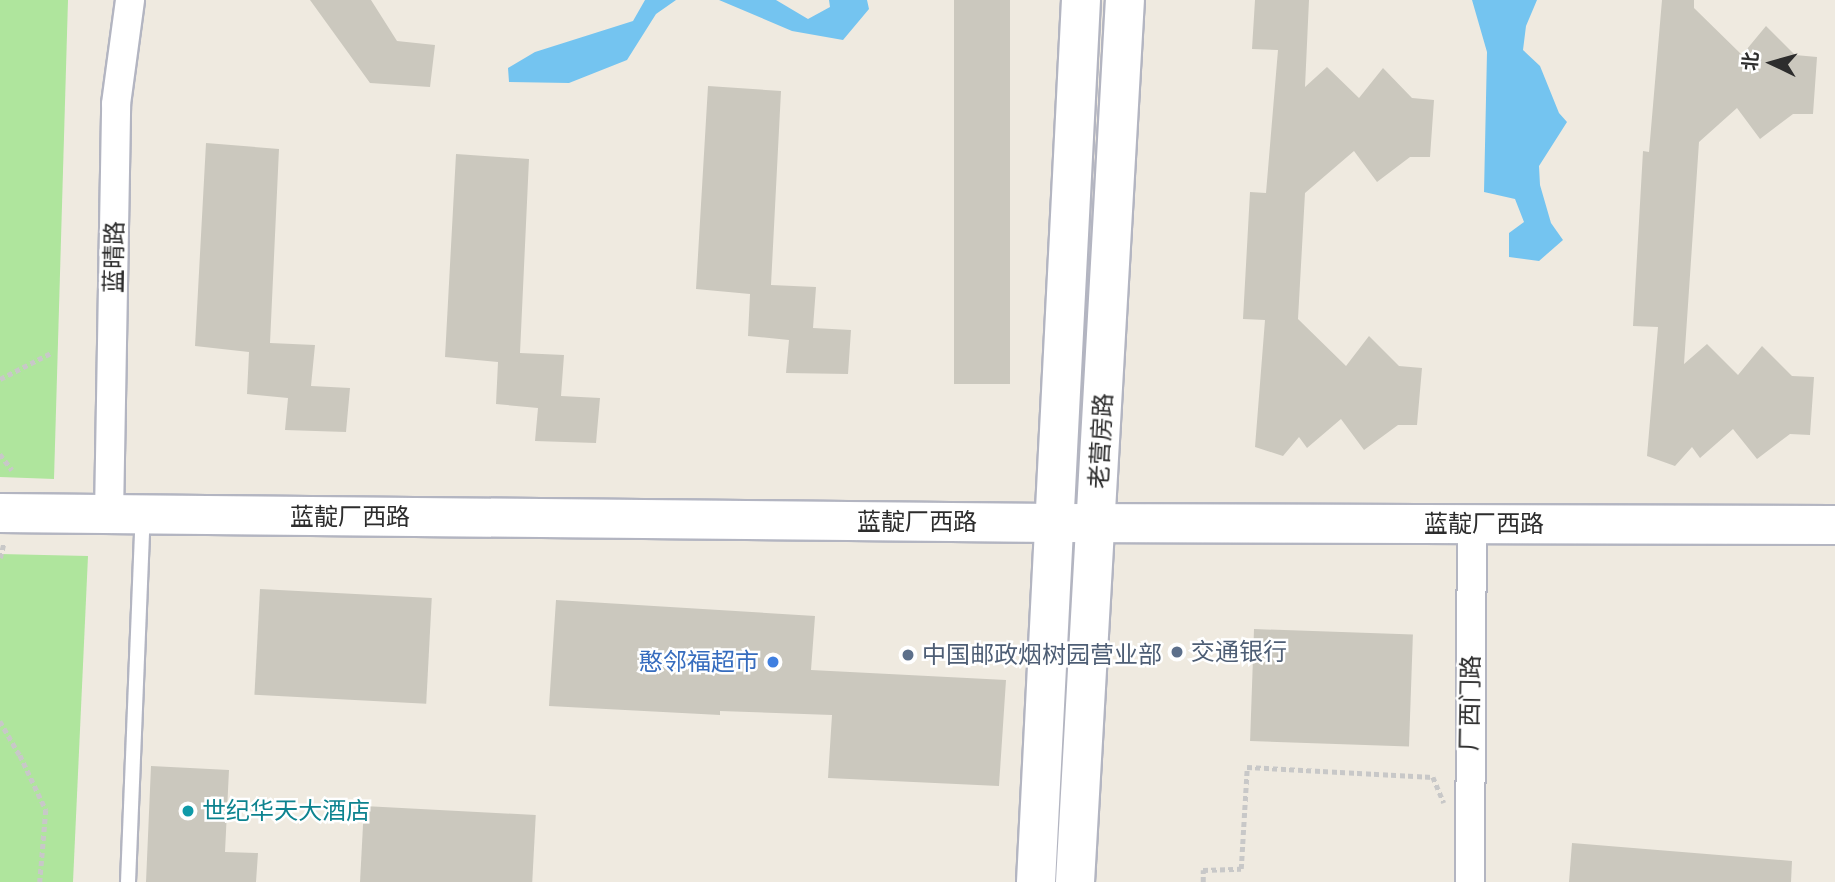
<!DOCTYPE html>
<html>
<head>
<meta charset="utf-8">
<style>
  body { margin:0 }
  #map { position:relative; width:1835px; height:882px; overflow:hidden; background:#efeae0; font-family:Jost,"Noto Sans SC",sans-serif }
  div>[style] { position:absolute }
  .green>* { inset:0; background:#afe59d }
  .water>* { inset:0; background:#74c4f0 }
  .building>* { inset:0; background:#cbc8be; transform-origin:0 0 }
  .path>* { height:4.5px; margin-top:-2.25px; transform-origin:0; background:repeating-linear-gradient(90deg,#c8c8c8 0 5px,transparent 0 8.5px) }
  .roads { filter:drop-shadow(2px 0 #b3b5c1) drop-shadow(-2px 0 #b3b5c1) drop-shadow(0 2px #b3b5c1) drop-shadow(0 -2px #b3b5c1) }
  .lane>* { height:14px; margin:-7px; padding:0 7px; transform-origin:7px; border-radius:7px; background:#fff }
  .street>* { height:28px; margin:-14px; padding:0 14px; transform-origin:14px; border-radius:14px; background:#fff }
  .secondary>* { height:38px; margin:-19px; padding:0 19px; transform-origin:19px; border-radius:19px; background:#fff }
  .dots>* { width:19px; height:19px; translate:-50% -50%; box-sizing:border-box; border:4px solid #fff; border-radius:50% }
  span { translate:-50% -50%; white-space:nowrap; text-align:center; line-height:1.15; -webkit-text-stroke:5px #fff; paint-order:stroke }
  .street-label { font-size:24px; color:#2d2d2d }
  .service-label { font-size:24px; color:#4e5e75 }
  .left { translate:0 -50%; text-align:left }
  .shop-label { font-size:24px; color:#366cbe }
  .right { translate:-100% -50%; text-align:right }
  .culture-label { font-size:24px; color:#0d838f }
  .north { position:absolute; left:1737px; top:28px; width:70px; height:70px; -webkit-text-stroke:5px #fff; paint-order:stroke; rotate:275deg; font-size:19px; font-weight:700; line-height:28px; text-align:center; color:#2d2d2d }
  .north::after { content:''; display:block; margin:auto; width:24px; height:32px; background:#2d2d2d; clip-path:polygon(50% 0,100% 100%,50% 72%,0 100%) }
</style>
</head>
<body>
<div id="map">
  <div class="green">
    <i style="clip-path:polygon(0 0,68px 0,54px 479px,0 477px)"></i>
    <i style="clip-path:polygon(0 554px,88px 556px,73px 882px,0 882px)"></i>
  </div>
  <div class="water">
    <i style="clip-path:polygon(645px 0,676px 0,656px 14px,627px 60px,569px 83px,509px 82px,508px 68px,535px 52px,633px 21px)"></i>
    <i style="clip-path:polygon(719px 0,776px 0,808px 19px,830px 7px,829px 0,867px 0,869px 9px,843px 40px,792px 31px)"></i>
    <i style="clip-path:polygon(1472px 0,1537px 0,1526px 26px,1523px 50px,1540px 66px,1559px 113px,1567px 122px,1539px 166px,1540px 185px,1551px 223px,1563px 240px,1539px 261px,1509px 257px,1509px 233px,1524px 222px,1515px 199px,1484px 192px,1487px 52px)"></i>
  </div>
  <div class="building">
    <i style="clip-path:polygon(310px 0,371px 0,397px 41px,435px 45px,430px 87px,370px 83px)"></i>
    <i style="left:954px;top:0;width:56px;height:384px"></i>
    <i style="clip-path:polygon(1255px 0,1309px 0,1305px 87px,1327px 67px,1359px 98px,1383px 68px,1412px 98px,1434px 100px,1430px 157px,1410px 157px,1377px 182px,1354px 151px,1305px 193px,1298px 319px,1346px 366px,1369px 336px,1399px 366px,1422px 368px,1417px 425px,1398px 425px,1364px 450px,1341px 419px,1307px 448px,1299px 437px,1283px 456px,1255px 447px,1265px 320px,1243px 319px,1250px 192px,1266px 193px,1278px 50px,1252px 49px)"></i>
    <i style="clip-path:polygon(1662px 0,1694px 0,1694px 8px,1742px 55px,1766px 26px,1795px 55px,1817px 57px,1813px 114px,1793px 114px,1760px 139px,1737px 108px,1699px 142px,1684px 364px,1707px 344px,1738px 375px,1762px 346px,1792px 376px,1814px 377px,1810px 435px,1790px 434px,1757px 459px,1733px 429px,1700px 458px,1692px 447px,1675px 466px,1647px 456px,1658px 327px,1633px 326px,1643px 151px,1649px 152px)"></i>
    <i style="clip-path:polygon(708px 86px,781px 91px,771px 285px,816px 287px,813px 328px,851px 330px,848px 374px,786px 373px,789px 340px,748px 336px,750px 294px,696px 289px)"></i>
    <i style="clip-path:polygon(206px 143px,279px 149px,270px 343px,315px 345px,311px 386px,350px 388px,346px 432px,285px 430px,288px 398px,247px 394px,249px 352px,195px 346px)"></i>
    <i style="clip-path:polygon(456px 154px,529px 159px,520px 353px,564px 355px,561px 396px,600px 398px,596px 443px,535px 441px,538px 408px,496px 404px,498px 362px,445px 357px)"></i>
    <i style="left:260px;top:589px;width:172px;height:106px;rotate:3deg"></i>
    <i style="clip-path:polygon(556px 600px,815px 616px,811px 670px,1006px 680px,999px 786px,828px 778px,832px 715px,720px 711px,720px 715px,549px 706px)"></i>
    <i style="left:1254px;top:629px;width:159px;height:112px;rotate:2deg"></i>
    <i style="clip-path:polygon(151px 766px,229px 770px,225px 852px,258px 853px,256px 882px,146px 882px)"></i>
    <i style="left:364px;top:806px;width:172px;height:76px;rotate:3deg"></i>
    <i style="clip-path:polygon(1572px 843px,1792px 861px,1791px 882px,1569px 882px)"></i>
  </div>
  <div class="path">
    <i style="left:0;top:379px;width:57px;rotate:-27deg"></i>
    <i style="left:0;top:454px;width:20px;rotate:53deg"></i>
    <i style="left:0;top:558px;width:16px;rotate:-76deg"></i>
    <i style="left:0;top:721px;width:39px;rotate:60deg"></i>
    <i style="left:20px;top:755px;width:61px;rotate:64.7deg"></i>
    <i style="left:46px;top:810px;width:72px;rotate:94.8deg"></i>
    <i style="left:1203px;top:882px;width:12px;rotate:-90deg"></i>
    <i style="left:1203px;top:870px;width:38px;rotate:-2deg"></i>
    <i style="left:1241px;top:869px;width:102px;rotate:-86.6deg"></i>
    <i style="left:1247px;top:767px;width:186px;rotate:3.1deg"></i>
    <i style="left:1433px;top:777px;width:28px;rotate:67deg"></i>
  </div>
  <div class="roads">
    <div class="lane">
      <i style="left:128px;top:882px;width:366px;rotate:-87.7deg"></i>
    </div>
    <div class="street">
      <i style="left:109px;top:515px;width:411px;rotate:-89deg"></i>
      <i style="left:116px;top:104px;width:105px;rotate:-82.3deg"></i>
      <i style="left:1470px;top:882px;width:358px;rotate:-89.7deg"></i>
    </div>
    <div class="secondary">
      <i style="left:0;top:513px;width:1055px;rotate:0.54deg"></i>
      <i style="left:1055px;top:523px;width:780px;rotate:0.15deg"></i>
      <i style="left:1036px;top:882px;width:883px;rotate:-87.08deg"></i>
      <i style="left:1075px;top:882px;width:883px;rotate:-86.76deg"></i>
    </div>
  </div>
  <div class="dots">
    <i style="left:1177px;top:652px;background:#5c6f8a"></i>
    <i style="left:908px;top:655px;background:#5c6f8a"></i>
    <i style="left:773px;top:662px;background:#3f7fe0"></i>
    <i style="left:188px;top:811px;background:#0f9aa8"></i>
  </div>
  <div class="street-label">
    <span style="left:114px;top:257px;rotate:-89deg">蓝晴路</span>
    <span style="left:1101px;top:441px;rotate:-87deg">老营房路</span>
    <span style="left:350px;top:517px">蓝靛厂西路</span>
    <span style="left:917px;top:522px">蓝靛厂西路</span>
    <span style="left:1484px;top:524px">蓝靛厂西路</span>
    <span style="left:1470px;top:703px;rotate:-89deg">厂西门路</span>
  </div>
  <div class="service-label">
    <span class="left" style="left:1191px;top:652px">交通银行</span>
    <span class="left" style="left:922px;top:655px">中国邮政烟树园营业部</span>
  </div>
  <div class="shop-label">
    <span class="right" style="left:759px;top:662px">憨邻福超市</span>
  </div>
  <div class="culture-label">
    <span class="left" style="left:202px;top:811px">世纪华天大酒店</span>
  </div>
  <div class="north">北</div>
</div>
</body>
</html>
